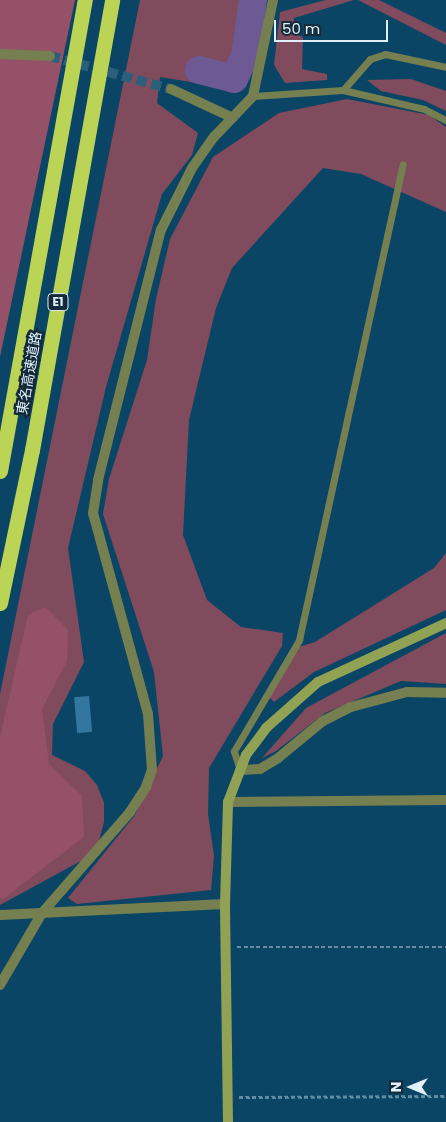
<!DOCTYPE html>
<html>
<head>
<meta charset="utf-8">
<style>
  body { margin:0 }
  #map { position:relative; width:446px; height:1122px; overflow:hidden; background:#0b4565; font-family:Poppins,"Noto Sans JP",sans-serif }
  div>[style] { position:absolute }
  .green>* { inset:0; background:#804b5c }
  .forest>* { inset:0; background:#945168 }
  .river>* { height:28px; margin:-14px; padding:0 14px; transform-origin:14px; border-radius:14px; background:#6d5994 }
  .building>* { inset:0; background:#33769f; transform-origin:0 0 }
  .street-tunnel>* { height:10px; margin-top:-5px; transform-origin:0; background:repeating-linear-gradient(90deg,#2b5f7c 0 10px,transparent 0 15px) }
  .path>* { height:2.5px; margin-top:-1.25px; transform-origin:0; background:repeating-linear-gradient(90deg,#648ca4 0 4px,transparent 0 6.5px) }
  .lane>* { height:7px; margin:-3.5px; padding:0 3.5px; transform-origin:3.5px; border-radius:3.5px; background:#757f50 }
  .street>* { height:10px; margin:-5px; padding:0 5px; transform-origin:5px; border-radius:5px; background:#757f50 }
  .secondary>* { height:10px; margin:-5px; padding:0 5px; transform-origin:5px; border-radius:5px; background:#92a255 }
  .highway>* { height:15px; margin:-7.5px; padding:0 7.5px; transform-origin:7.5px; border-radius:7.5px; background:#bcd456 }
  span { translate:-50% -50%; white-space:nowrap; text-align:center; line-height:1.15; -webkit-text-stroke:5px #142a38; paint-order:stroke }
  .shield-label span { padding:1px 4px; background:#142a38; border:1px solid; border-radius:4px; -webkit-text-stroke-width:0 }
  .shield-label { font-size:12px; color:#dff0fb; font-weight:700 }
  .street-label { font-size:14px; color:#dff0fb }
  .north { position:absolute; left:386px; top:1062px; width:50px; height:50px; -webkit-text-stroke:4px #142a38; paint-order:stroke; rotate:270deg; font-size:14px; font-weight:700; line-height:20px; text-align:center; color:#dff0fb }
  .north::after { content:''; display:block; margin:auto; width:18px; height:22px; background:#dff0fb; clip-path:polygon(50% 0,100% 100%,50% 72%,0 100%) }
  .scale { position:absolute; left:274px; top:20px; width:114px; height:22px; box-sizing:border-box; border:2px solid #dff0fb; border-top:0; padding-left:6px; font-size:15px; line-height:18px; white-space:nowrap; color:#dff0fb; -webkit-text-stroke:4px #142a38; paint-order:stroke }
</style>
</head>
<body>
<div id="map">
  <div class="green">
    <i style="clip-path:polygon(140px 0,261px 0,262px 3px,252px 63px,239px 90px,160px 77px,157px 103px,198px 133px,192px 155px,162px 194px,106px 387px,68px 548px,84px 662px,53px 724px,52px 755px,85px 771px,97px 785px,104px 803px,104px 822px,99px 841px,88px 857px,0 905px,0 694px)"></i>
    <i style="clip-path:polygon(326px 0,354px 0,294px 18px,293px 31px,303px 38px,302px 69px,327px 74px,327px 80px,285px 83px,274px 65px,280px 12px)"></i>
    <i style="clip-path:polygon(358px 0,379px 0,446px 33px,446px 45px)"></i>
    <i style="clip-path:polygon(411px 79px,446px 91px,446px 111px,423px 100px,381px 91px,367px 80px)"></i>
    <i style="clip-path:polygon(347px 99px,429px 115px,446px 127px,446px 212px,361px 174px,323px 168px,232px 268px,216px 308px,189px 420px,183px 535px,207px 600px,241px 627px,283px 633px,282px 646px,209px 768px,208px 814px,214px 856px,211px 890px,77px 904px,68px 898px,135px 815px,163px 756px,154px 672px,103px 514px,109px 479px,147px 360px,156px 299px,170px 239px,213px 157px,279px 113px)"></i>
    <i style="clip-path:polygon(446px 553px,446px 610px,314px 672px,274px 702px,266px 694px,295px 648px,315px 642px,434px 568px)"></i>
    <i style="clip-path:polygon(446px 633px,446px 684px,401px 681px,325px 713px,276px 751px,262px 758px,306px 708px)"></i>
  </div>
  <div class="forest">
    <i style="clip-path:polygon(0 0,75px 0,0 357px)"></i>
    <i style="clip-path:polygon(45px 607px,68px 630px,67px 661px,42px 709px,49px 764px,82px 796px,84px 837px,3px 899px,0 898px,0 737px,28px 615px)"></i>
  </div>
  <div class="river">
    <i style="left:199px;top:70px;width:36px;rotate:14deg"></i>
    <i style="left:234px;top:79px;width:26px;rotate:-65deg"></i>
    <i style="left:245px;top:55px;width:56px;rotate:-81.7deg"></i>
  </div>
  <div class="building">
    <i style="left:89px;top:696px;width:36px;height:15px;rotate:85deg"></i>
  </div>
  <div class="street-tunnel">
    <i style="left:50px;top:56px;width:125px;rotate:15.3deg"></i>
  </div>
  <div class="path">
    <i style="left:237px;top:947px;width:209px"></i>
    <i style="left:239px;top:1097px;width:207px;rotate:-0.3deg"></i>
  </div>
  <div class="lane">
    <i style="left:343px;top:90px;width:83px;rotate:13.2deg"></i>
    <i style="left:424px;top:109px;width:25px;rotate:27deg"></i>
    <i style="left:253px;top:96px;width:90px;rotate:-3.8deg"></i>
    <i style="left:343px;top:90px;width:41px;rotate:-48.9deg"></i>
    <i style="left:370px;top:59px;width:16px;rotate:-18deg"></i>
    <i style="left:385px;top:54px;width:62px;rotate:12deg"></i>
    <i style="left:240px;top:770px;width:20px;rotate:-108deg"></i>
    <i style="left:234px;top:751px;width:129px;rotate:-59.6deg"></i>
    <i style="left:299px;top:640px;width:487px;rotate:-77.7deg"></i>
  </div>
  <div class="street">
    <i style="left:0;top:54px;width:50px;rotate:2.3deg"></i>
    <i style="left:171px;top:89px;width:68px;rotate:25.1deg"></i>
    <i style="left:240px;top:770px;width:20px;rotate:-3deg"></i>
    <i style="left:260px;top:769px;width:21px;rotate:-31deg"></i>
    <i style="left:278px;top:758px;width:58px;rotate:-39.4deg"></i>
    <i style="left:323px;top:721px;width:31px;rotate:-27deg"></i>
    <i style="left:351px;top:707px;width:58px;rotate:-15deg"></i>
    <i style="left:407px;top:692px;width:39px;rotate:1deg"></i>
    <i style="left:228px;top:802px;width:218px;rotate:-0.5deg"></i>
    <i style="left:0;top:915px;width:225px;rotate:-2.8deg"></i>
    <i style="left:0;top:985px;width:83px;rotate:-59.7deg"></i>
    <i style="left:42px;top:913px;width:134px;rotate:-48.9deg"></i>
    <i style="left:130px;top:812px;width:30px;rotate:-57deg"></i>
    <i style="left:146px;top:787px;width:18px;rotate:-71deg"></i>
    <i style="left:152px;top:770px;width:56px;rotate:-94.1deg"></i>
    <i style="left:148px;top:714px;width:208px;rotate:-105.3deg"></i>
    <i style="left:93px;top:513px;width:33px;rotate:-81deg"></i>
    <i style="left:98px;top:480px;width:258px;rotate:-75.9deg"></i>
    <i style="left:161px;top:230px;width:69px;rotate:-63.4deg"></i>
    <i style="left:192px;top:168px;width:38px;rotate:-55deg"></i>
    <i style="left:214px;top:137px;width:57px;rotate:-46.4deg"></i>
    <i style="left:253px;top:96px;width:98px;rotate:-78.2deg"></i>
  </div>
  <div class="secondary">
    <i style="left:228px;top:1122px;width:218px;rotate:-90.8deg"></i>
    <i style="left:225px;top:904px;width:102px;rotate:-88.3deg"></i>
    <i style="left:228px;top:802px;width:50px;rotate:-69deg"></i>
    <i style="left:246px;top:755px;width:34px;rotate:-53deg"></i>
    <i style="left:266px;top:728px;width:69px;rotate:-41.5deg"></i>
    <i style="left:318px;top:682px;width:141px;rotate:-24.7deg"></i>
  </div>
  <div class="highway">
    <i style="left:0;top:471px;width:479px;rotate:-79.8deg"></i>
    <i style="left:0;top:603px;width:156px;rotate:-78.2deg"></i>
    <i style="left:32px;top:450px;width:457px;rotate:-79.9deg"></i>
  </div>
  <div class="shield-label">
    <span style="left:58px;top:302px">E1</span>
  </div>
  <div class="street-label">
    <span style="left:29px;top:373px;rotate:-80deg">東名高速道路</span>
  </div>
  <div class="north">N</div>
  <div class="scale">50 m</div>
</div>
</body>
</html>
